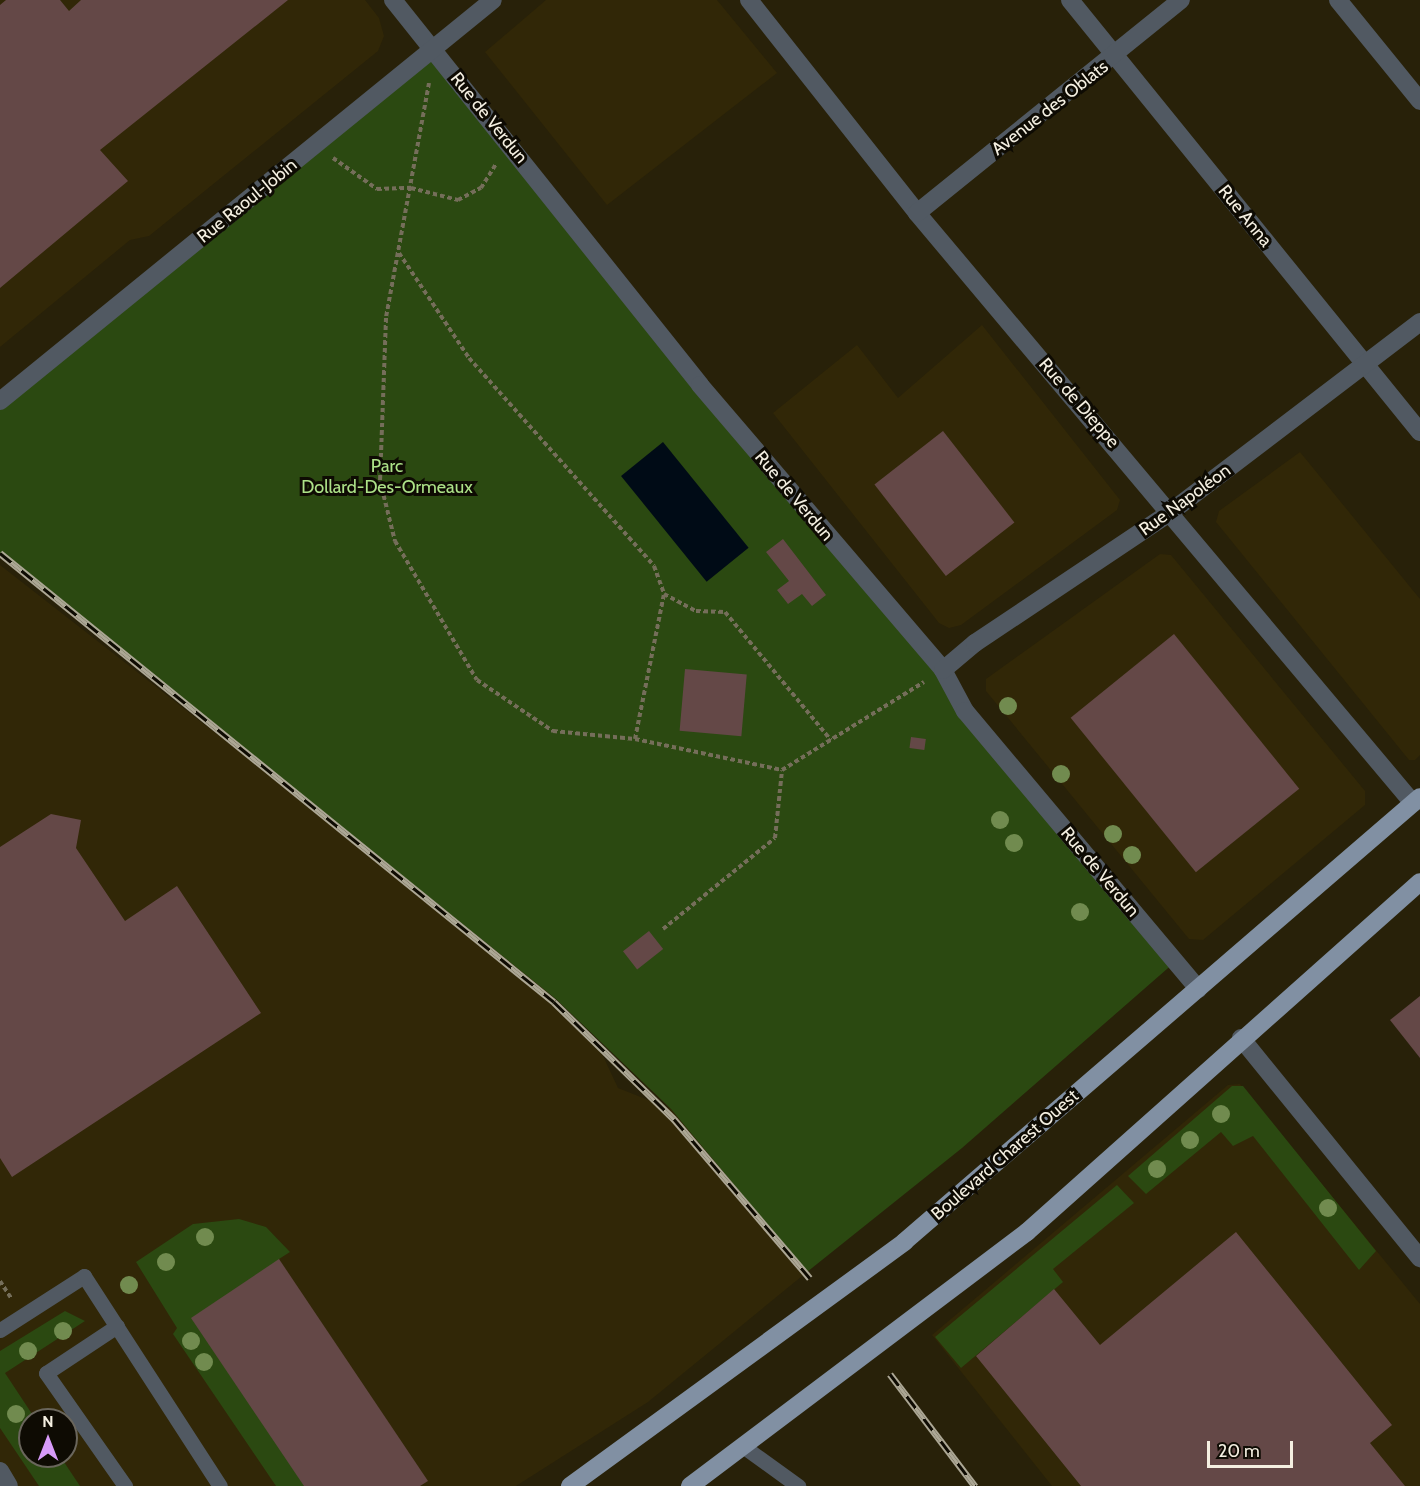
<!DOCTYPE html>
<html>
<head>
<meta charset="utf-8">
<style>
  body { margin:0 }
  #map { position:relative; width:1420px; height:1486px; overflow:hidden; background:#282109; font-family:Cabin,sans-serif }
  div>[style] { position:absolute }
  .built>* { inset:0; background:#312707 }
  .green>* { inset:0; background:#2b4911 }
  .water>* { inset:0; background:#000b16; transform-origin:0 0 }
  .building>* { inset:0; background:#644847; transform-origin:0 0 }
  .path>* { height:4px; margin-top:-2px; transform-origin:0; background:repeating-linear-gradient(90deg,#756e5a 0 4.5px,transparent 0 7.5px) }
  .lane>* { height:15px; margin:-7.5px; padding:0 7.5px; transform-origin:7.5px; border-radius:7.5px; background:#515962 }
  .street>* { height:18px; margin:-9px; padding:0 9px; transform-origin:9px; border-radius:9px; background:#515962 }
  .primary>* { height:18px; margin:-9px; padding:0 9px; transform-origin:9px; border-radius:9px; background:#8190a3 }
  .rail>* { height:7px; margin-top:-3.5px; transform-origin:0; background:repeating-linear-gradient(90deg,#0e0b03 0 14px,#aca795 0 28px); box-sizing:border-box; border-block:2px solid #aca795 }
  .trees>* { width:18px; height:18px; margin:-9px; border-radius:50%; background:#718b4f }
  span { translate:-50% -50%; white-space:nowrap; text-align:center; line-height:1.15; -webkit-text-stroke:6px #0e0b03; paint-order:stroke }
  .street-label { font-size:18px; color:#f4efe1 }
  .park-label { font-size:18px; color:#ade288 }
  .north { position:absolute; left:18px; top:1408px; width:60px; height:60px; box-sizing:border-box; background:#0e0b03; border:2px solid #6a665c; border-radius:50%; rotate:0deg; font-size:16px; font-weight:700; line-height:24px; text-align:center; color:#f4efe1 }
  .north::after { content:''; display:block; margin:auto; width:21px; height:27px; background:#d79bf9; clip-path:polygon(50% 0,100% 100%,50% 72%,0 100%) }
  .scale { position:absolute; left:1207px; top:1441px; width:86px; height:27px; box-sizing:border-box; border:3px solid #f4efe1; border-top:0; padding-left:8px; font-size:18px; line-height:21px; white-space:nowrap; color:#f4efe1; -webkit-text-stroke:4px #0e0b03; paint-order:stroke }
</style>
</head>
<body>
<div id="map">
  <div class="built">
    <i style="clip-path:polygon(0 0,365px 0,379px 18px,384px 36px,378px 51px,149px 236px,130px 240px,0 347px)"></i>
    <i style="clip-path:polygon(546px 0,717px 0,777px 73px,607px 205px,485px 52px)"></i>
    <i style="clip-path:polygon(982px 325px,1120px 500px,1117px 510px,961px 625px,949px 628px,939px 623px,773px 413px,857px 345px,898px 398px)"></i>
    <i style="clip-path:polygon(1300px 452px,1420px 599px,1420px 755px,1415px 760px,1409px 760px,1216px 522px,1219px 511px)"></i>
    <i style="clip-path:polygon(1160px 554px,1171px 555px,1365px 791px,1365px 805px,1203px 940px,1189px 939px,986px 691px,986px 679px)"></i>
    <i style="clip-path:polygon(evenodd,0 565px,496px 952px,531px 966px,554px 1002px,596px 1041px,618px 1088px,671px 1109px,807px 1272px,648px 1402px,516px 1486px,0 1486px,0 565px,30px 1420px,66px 1420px,66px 1456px,30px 1456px,30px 1420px)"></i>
    <i style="clip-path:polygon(1240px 1084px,1420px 1304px,1420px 1486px,1052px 1486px,932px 1335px,1228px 1085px)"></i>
  </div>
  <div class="green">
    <i style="clip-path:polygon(432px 49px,1175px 962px,962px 1148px,807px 1272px,671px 1109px,556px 999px,0 553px,0 401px)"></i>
    <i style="clip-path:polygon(1232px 1086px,1243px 1086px,1376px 1251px,1359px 1270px,1253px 1136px,1233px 1146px,1221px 1132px,1146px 1194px,1128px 1176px)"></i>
    <i style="clip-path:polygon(1117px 1185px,1134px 1203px,1053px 1269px,1063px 1282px,961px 1368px,935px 1337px)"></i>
    <i style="clip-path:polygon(239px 1219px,266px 1227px,290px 1252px,279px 1259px,304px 1486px,276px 1486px,173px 1334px,177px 1328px,136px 1262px,193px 1224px)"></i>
    <i style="clip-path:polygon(65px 1311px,85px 1321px,5px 1373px,36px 1420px,30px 1420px,30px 1456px,60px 1456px,80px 1486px,39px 1486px,0 1428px,0 1351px)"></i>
  </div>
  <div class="water">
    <i style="left:663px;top:442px;width:136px;height:54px;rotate:51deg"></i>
  </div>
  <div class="building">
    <i style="clip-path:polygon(6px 0,60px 0,69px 11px,81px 0,288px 0,100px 150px,128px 181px,0 288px,0 5px)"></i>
    <i style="left:943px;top:431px;width:116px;height:87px;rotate:52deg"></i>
    <i style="clip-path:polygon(783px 539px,826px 595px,812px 606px,802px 594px,788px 604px,777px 590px,789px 581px,766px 552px)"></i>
    <i style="left:1174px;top:634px;width:199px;height:133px;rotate:51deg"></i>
    <i style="left:685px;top:669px;width:62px;height:62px;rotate:5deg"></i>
    <i style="left:911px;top:737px;width:15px;height:11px;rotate:8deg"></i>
    <i style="clip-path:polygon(51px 814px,81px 820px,76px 848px,125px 921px,177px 886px,261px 1013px,12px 1177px,0 1158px,0 847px)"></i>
    <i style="left:649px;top:931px;width:23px;height:33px;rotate:52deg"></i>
    <i style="clip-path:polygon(1420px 996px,1420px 1058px,1390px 1020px)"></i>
    <i style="clip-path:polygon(1236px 1232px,1392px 1425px,1370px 1443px,1405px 1486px,1081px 1486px,976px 1356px,1054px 1289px,1100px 1345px)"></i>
    <i style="clip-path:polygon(279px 1259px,428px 1481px,420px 1486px,304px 1486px,191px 1318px)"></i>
  </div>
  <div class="path">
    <i style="left:429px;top:83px;width:239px;rotate:100.4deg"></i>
    <i style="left:386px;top:318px;width:163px;rotate:92.1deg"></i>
    <i style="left:380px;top:481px;width:62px;rotate:76deg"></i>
    <i style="left:395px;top:541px;width:161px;rotate:59.5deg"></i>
    <i style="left:477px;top:680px;width:92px;rotate:33.9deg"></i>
    <i style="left:553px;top:731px;width:82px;rotate:5.6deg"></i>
    <i style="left:635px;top:739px;width:150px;rotate:11.9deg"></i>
    <i style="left:333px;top:158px;width:54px;rotate:35.2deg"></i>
    <i style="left:377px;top:189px;width:34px;rotate:-2deg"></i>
    <i style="left:411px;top:188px;width:49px;rotate:14.3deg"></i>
    <i style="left:458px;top:200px;width:26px;rotate:-28deg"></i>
    <i style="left:481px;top:188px;width:28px;rotate:-58deg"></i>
    <i style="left:399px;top:253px;width:126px;rotate:56.3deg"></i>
    <i style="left:469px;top:358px;width:278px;rotate:48.3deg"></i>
    <i style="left:654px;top:566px;width:30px;rotate:70deg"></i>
    <i style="left:664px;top:594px;width:36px;rotate:28deg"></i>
    <i style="left:696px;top:611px;width:29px;rotate:2deg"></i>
    <i style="left:725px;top:612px;width:166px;rotate:50.4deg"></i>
    <i style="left:635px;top:739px;width:148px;rotate:-78.7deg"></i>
    <i style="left:663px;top:929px;width:144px;rotate:-39.1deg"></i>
    <i style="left:775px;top:838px;width:68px;rotate:-84.1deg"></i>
    <i style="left:782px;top:770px;width:167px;rotate:-31.8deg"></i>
    <i style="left:0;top:1281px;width:20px;rotate:57deg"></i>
  </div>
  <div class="lane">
    <i style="left:117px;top:1326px;width:85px;rotate:146.5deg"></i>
    <i style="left:46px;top:1373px;width:138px;rotate:55deg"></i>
    <i style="left:0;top:1330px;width:100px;rotate:-32.7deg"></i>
    <i style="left:84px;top:1276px;width:250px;rotate:57.1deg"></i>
    <i style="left:744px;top:1447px;width:67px;rotate:35.8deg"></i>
  </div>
  <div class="street">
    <i style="left:393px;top:0;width:492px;rotate:51.4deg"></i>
    <i style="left:700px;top:385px;width:375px;rotate:49.5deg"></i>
    <i style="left:943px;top:670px;width:47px;rotate:61.8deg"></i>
    <i style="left:965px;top:711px;width:363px;rotate:50deg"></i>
    <i style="left:749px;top:0;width:271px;rotate:51.7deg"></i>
    <i style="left:917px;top:213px;width:771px;rotate:49.95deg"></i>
    <i style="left:1070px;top:0;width:556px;rotate:50.99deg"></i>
    <i style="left:1338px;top:0;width:130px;rotate:50.9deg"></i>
    <i style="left:917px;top:213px;width:339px;rotate:-38.9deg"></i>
    <i style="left:0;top:401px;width:635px;rotate:-39.12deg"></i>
    <i style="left:943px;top:670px;width:42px;rotate:-40.2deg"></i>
    <i style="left:975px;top:643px;width:237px;rotate:-33.8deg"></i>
    <i style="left:1172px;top:511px;width:312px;rotate:-37.3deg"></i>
    <i style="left:1241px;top:1038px;width:284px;rotate:50.9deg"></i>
    <i style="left:0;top:1471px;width:17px;rotate:59deg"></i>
  </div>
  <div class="primary">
    <i style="left:570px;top:1486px;width:414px;rotate:-36.1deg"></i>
    <i style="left:904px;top:1242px;width:681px;rotate:-40.77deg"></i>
    <i style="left:690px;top:1486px;width:422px;rotate:-37deg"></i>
    <i style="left:1027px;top:1232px;width:526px;rotate:-41.69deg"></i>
  </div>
  <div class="rail">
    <i style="left:0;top:553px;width:713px;rotate:39.02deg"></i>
    <i style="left:554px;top:1002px;width:168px;rotate:44.3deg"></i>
    <i style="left:674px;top:1119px;width:209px;rotate:49.5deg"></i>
    <i style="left:890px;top:1374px;width:141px;rotate:52.8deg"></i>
  </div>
  <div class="trees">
    <i style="left:1008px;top:706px"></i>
    <i style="left:1061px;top:774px"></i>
    <i style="left:1000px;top:820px"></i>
    <i style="left:1113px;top:834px"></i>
    <i style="left:1014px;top:843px"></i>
    <i style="left:1132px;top:855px"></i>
    <i style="left:1080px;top:912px"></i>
    <i style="left:1221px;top:1114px"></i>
    <i style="left:1190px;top:1140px"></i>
    <i style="left:1157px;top:1169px"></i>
    <i style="left:1328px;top:1208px"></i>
    <i style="left:205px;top:1237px"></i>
    <i style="left:166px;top:1262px"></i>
    <i style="left:129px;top:1285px"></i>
    <i style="left:63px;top:1331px"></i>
    <i style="left:191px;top:1341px"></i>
    <i style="left:28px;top:1351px"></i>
    <i style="left:204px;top:1362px"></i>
    <i style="left:16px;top:1414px"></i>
  </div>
  <div class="street-label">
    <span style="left:1050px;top:108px;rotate:-38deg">Avenue des Oblats</span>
    <span style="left:489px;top:118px;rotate:51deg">Rue de Verdun</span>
    <span style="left:247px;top:201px;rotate:-39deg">Rue Raoul-Jobin</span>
    <span style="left:1245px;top:216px;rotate:51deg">Rue Anna</span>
    <span style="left:1079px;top:403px;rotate:49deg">Rue de Dieppe</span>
    <span style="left:794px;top:496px;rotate:50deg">Rue de Verdun</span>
    <span style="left:1185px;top:500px;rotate:-36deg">Rue Napoléon</span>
    <span style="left:1100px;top:872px;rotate:50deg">Rue de Verdun</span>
    <span style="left:1005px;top:1155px;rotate:-41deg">Boulevard Charest Ouest</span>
  </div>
  <div class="park-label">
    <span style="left:387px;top:477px">Parc<br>Dollard-Des-Ormeaux</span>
  </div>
  <div class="north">N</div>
  <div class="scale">20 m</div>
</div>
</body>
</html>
